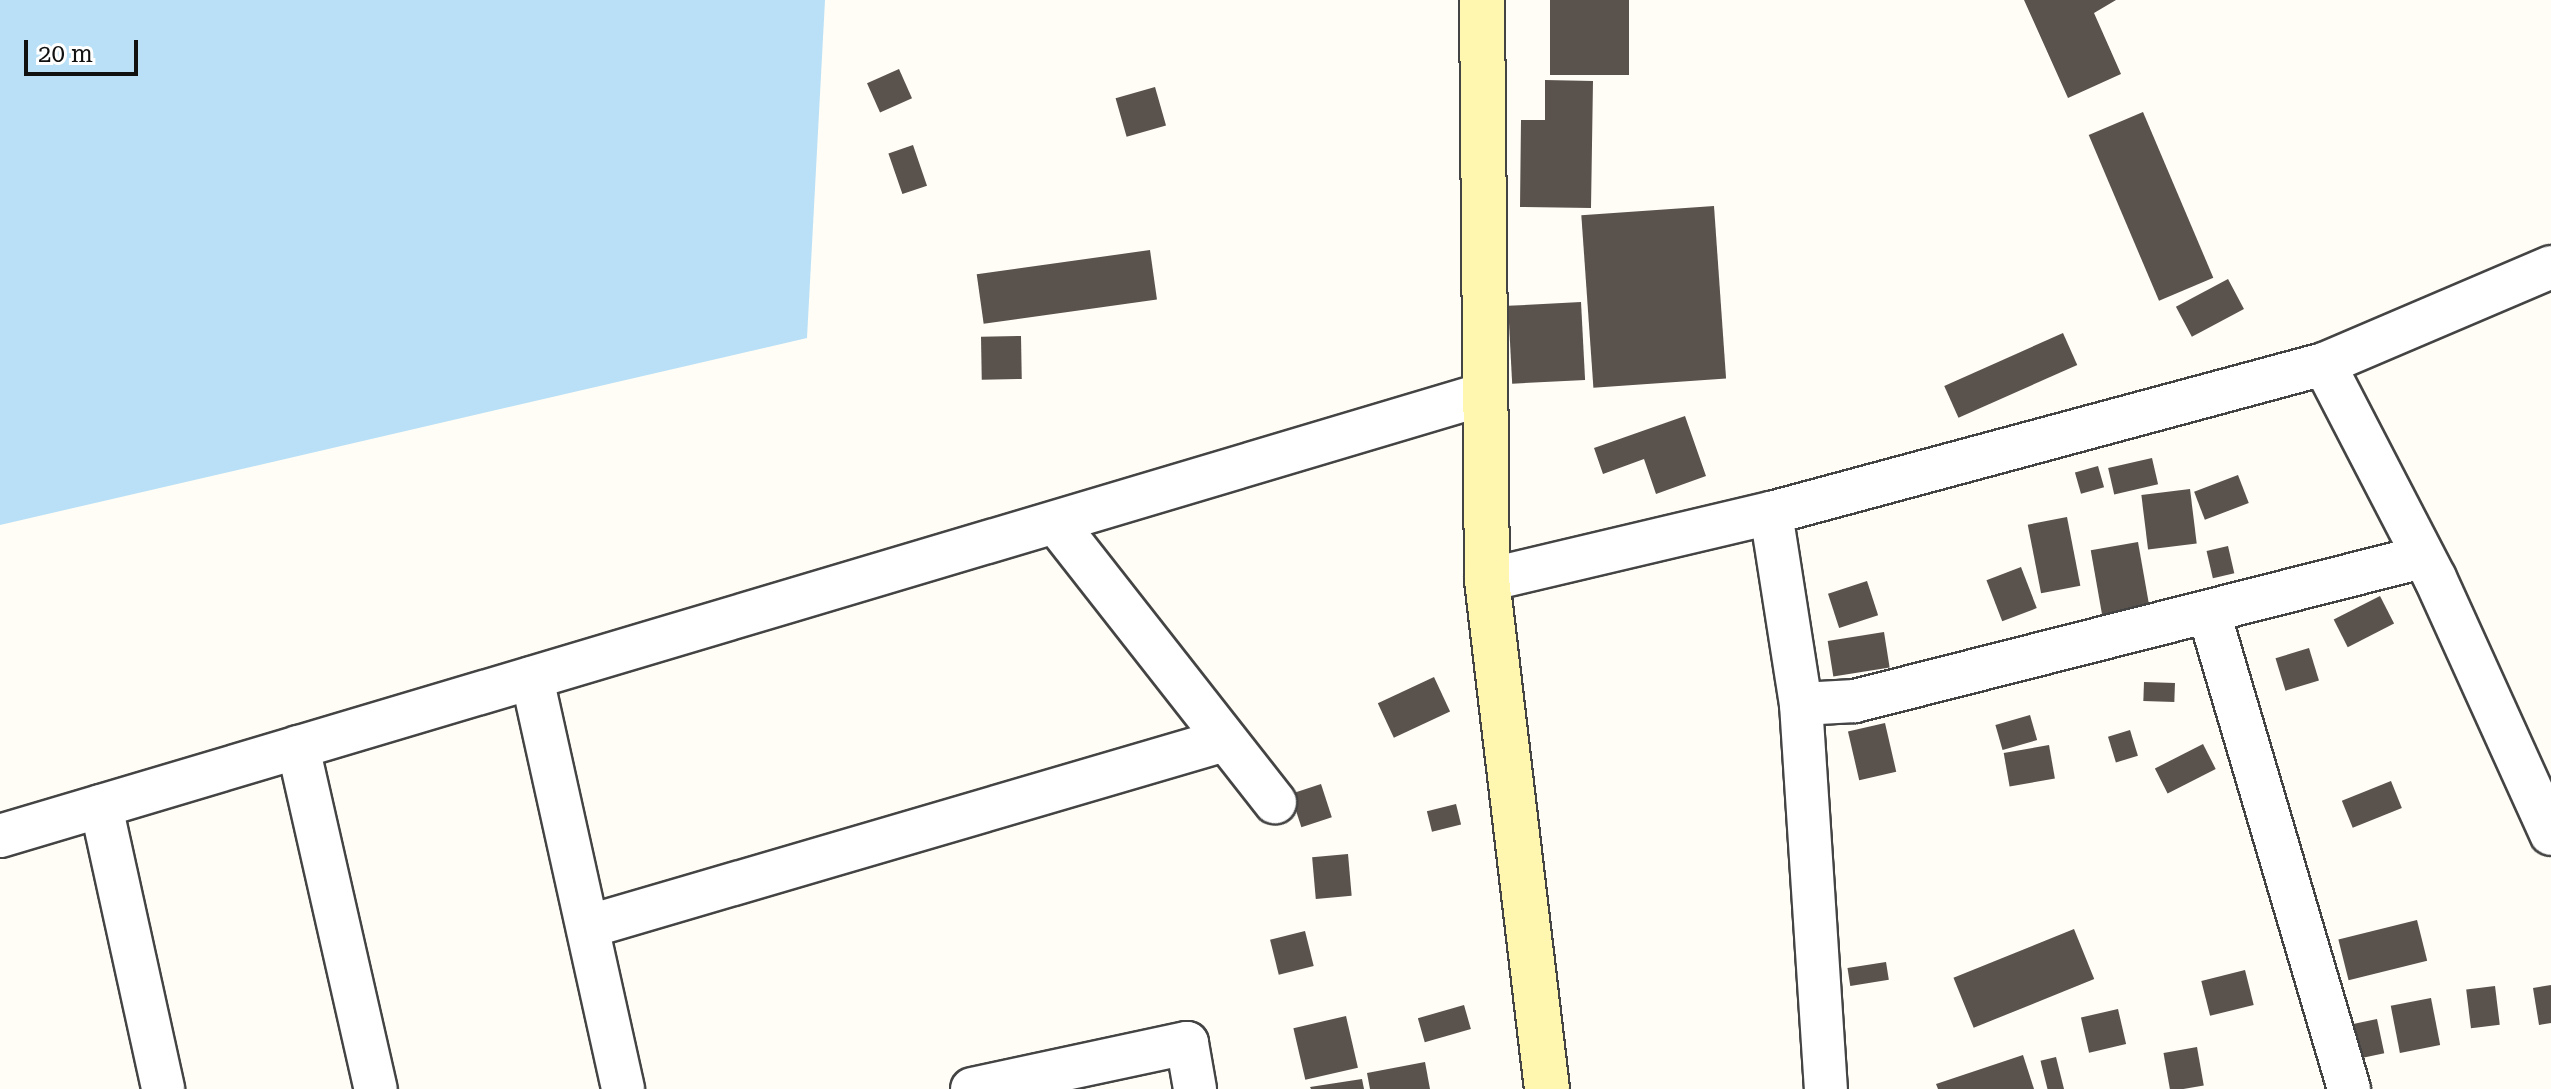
<!DOCTYPE html>
<html>
<head>
<meta charset="utf-8">
<style>
  body { margin:0 }
  #map { position:relative; width:2551px; height:1089px; overflow:hidden; background:#fffdf5; font-family:"Roboto Serif",serif }
  div>[style] { position:absolute }
  .water>* { inset:0; background:#b9e0f7 }
  .building>* { inset:0; background:#5a524d; transform-origin:0 0 }
  .roads { filter:drop-shadow(2px 0 #444) drop-shadow(-2px 0 #444) drop-shadow(0 2px #444) drop-shadow(0 -2px #444) }
  .street>* { height:42px; margin:-21px; padding:0 21px; transform-origin:21px; border-radius:21px; background:#fff }
  .secondary>* { height:44px; margin:-22px; padding:0 22px; transform-origin:22px; border-radius:22px; background:#fff6b0 }
  span { translate:-50% -50%; white-space:nowrap; text-align:center; line-height:1.15; -webkit-text-stroke:8px #fff; paint-order:stroke }
  .scale { position:absolute; left:24px; top:40px; width:114px; height:36px; box-sizing:border-box; border:4px solid #111; border-top:0; padding-left:10px; font-size:24px; line-height:28px; white-space:nowrap; color:#111; -webkit-text-stroke:6px #fff; paint-order:stroke }
</style>
</head>
<body>
<div id="map">
  <div class="water">
    <i style="clip-path:polygon(0 0,825px 0,807px 338px,0 525px)"></i>
  </div>
  <div class="building">
    <i style="left:1550px;top:0;width:79px;height:75px"></i>
    <i style="clip-path:polygon(2024px 0,2116px 0,2094px 13px,2121px 74px,2068px 98px)"></i>
    <i style="left:899px;top:69px;width:32px;height:35px;rotate:66deg"></i>
    <i style="clip-path:polygon(1545px 80px,1593px 81px,1591px 208px,1520px 207px,1521px 120px,1545px 120px)"></i>
    <i style="left:1155px;top:87px;width:40px;height:41px;rotate:74deg"></i>
    <i style="left:2143px;top:112px;width:180px;height:59px;rotate:67deg"></i>
    <i style="left:913px;top:145px;width:43px;height:26px;rotate:71deg"></i>
    <i style="left:1714px;top:206px;width:173px;height:133px;rotate:86deg"></i>
    <i style="left:1150px;top:250px;width:50px;height:175px;rotate:82deg"></i>
    <i style="left:2228px;top:279px;width:34px;height:59px;rotate:62deg"></i>
    <i style="left:1581px;top:302px;width:78px;height:73px;rotate:87deg"></i>
    <i style="left:2063px;top:333px;width:35px;height:130px;rotate:66deg"></i>
    <i style="left:1021px;top:336px;width:43px;height:40px;rotate:89deg"></i>
    <i style="clip-path:polygon(1685px 416px,1706px 476px,1656px 494px,1644px 459px,1603px 474px,1594px 448px)"></i>
    <i style="left:2152px;top:458px;width:27px;height:45px;rotate:77deg"></i>
    <i style="left:2098px;top:466px;width:22px;height:24px;rotate:74deg"></i>
    <i style="left:2238px;top:475px;width:30px;height:47px;rotate:69deg"></i>
    <i style="left:2190px;top:489px;width:55px;height:49px;rotate:83deg"></i>
    <i style="left:2067px;top:517px;width:70px;height:40px;rotate:79deg"></i>
    <i style="left:2138px;top:542px;width:73px;height:48px;rotate:80deg"></i>
    <i style="left:2228px;top:546px;width:28px;height:22px;rotate:77deg"></i>
    <i style="left:2021px;top:567px;width:44px;height:37px;rotate:69deg"></i>
    <i style="left:1867px;top:581px;width:36px;height:41px;rotate:72deg"></i>
    <i style="left:2380px;top:596px;width:31px;height:52px;rotate:63deg"></i>
    <i style="left:1884px;top:632px;width:36px;height:57px;rotate:81deg"></i>
    <i style="left:2309px;top:648px;width:34px;height:35px;rotate:73deg"></i>
    <i style="left:1434px;top:677px;width:38px;height:62px;rotate:65deg"></i>
    <i style="left:2144px;top:682px;width:31px;height:19px;rotate:2deg"></i>
    <i style="left:2030px;top:715px;width:26px;height:36px;rotate:74deg"></i>
    <i style="left:1885px;top:723px;width:50px;height:38px;rotate:77deg"></i>
    <i style="left:2130px;top:730px;width:27px;height:23px;rotate:73deg"></i>
    <i style="left:2203px;top:744px;width:28px;height:54px;rotate:63deg"></i>
    <i style="left:2049px;top:745px;width:34px;height:46px;rotate:80deg"></i>
    <i style="left:2391px;top:781px;width:29px;height:53px;rotate:68deg"></i>
    <i style="left:1321px;top:784px;width:35px;height:32px;rotate:72deg"></i>
    <i style="left:1456px;top:804px;width:21px;height:30px;rotate:76deg"></i>
    <i style="left:1348px;top:854px;width:42px;height:36px;rotate:85deg"></i>
    <i style="left:2417px;top:920px;width:42px;height:81px;rotate:76deg"></i>
    <i style="left:2074px;top:929px;width:54px;height:130px;rotate:68deg"></i>
    <i style="left:1305px;top:931px;width:36px;height:36px;rotate:76deg"></i>
    <i style="left:1886px;top:962px;width:18px;height:39px;rotate:81deg"></i>
    <i style="left:2245px;top:970px;width:36px;height:45px;rotate:76deg"></i>
    <i style="clip-path:polygon(2551px 985px,2551px 1023px,2539px 1025px,2533px 988px)"></i>
    <i style="left:2495px;top:986px;width:39px;height:29px;rotate:83deg"></i>
    <i style="left:2431px;top:998px;width:48px;height:41px;rotate:79deg"></i>
    <i style="left:1464px;top:1005px;width:25px;height:48px;rotate:74deg"></i>
    <i style="left:2118px;top:1009px;width:36px;height:38px;rotate:77deg"></i>
    <i style="left:1346px;top:1016px;width:53px;height:54px;rotate:77deg"></i>
    <i style="left:2377px;top:1019px;width:35px;height:28px;rotate:78deg"></i>
    <i style="left:2197px;top:1047px;width:39px;height:34px;rotate:80deg"></i>
    <i style="clip-path:polygon(2023px 1055px,2034px 1089px,1938px 1089px,1936px 1084px)"></i>
    <i style="left:2056px;top:1057px;width:33px;height:16px;rotate:76deg"></i>
    <i style="clip-path:polygon(1425px 1062px,1430px 1089px,1370px 1089px,1367px 1073px)"></i>
    <i style="clip-path:polygon(1362px 1079px,1364px 1089px,1311px 1089px,1310px 1087px)"></i>
  </div>
  <div class="roads">
    <div class="street">
      <i style="left:2324px;top:364px;width:241px;rotate:62.6deg"></i>
      <i style="left:2435px;top:578px;width:281px;rotate:65.6deg"></i>
      <i style="left:1771px;top:513px;width:193px;rotate:81.1deg"></i>
      <i style="left:1801px;top:704px;width:386px;rotate:86.3deg"></i>
      <i style="left:1056px;top:523px;width:355px;rotate:51.9deg"></i>
      <i style="left:1487px;top:580px;width:292px;rotate:-13.3deg"></i>
      <i style="left:1771px;top:513px;width:573px;rotate:-15.08deg"></i>
      <i style="left:2324px;top:364px;width:247px;rotate:-23.1deg"></i>
      <i style="left:2209px;top:613px;width:496px;rotate:73.6deg"></i>
      <i style="left:532px;top:678px;width:421px;rotate:77.5deg"></i>
      <i style="left:1801px;top:704px;width:54px;rotate:-3.2deg"></i>
      <i style="left:1855px;top:701px;width:585px;rotate:-14.25deg"></i>
      <i style="left:298px;top:747px;width:351px;rotate:77.2deg"></i>
      <i style="left:101px;top:806px;width:290px;rotate:77.6deg"></i>
      <i style="left:0;top:836px;width:1549px;rotate:-16.58deg"></i>
      <i style="left:590px;top:926px;width:662px;rotate:-16.33deg"></i>
      <i style="left:972px;top:1089px;width:220px;rotate:-12.1deg"></i>
      <i style="left:1187px;top:1043px;width:47px;rotate:80.1deg"></i>
    </div>
    <div class="secondary">
      <i style="left:1482px;top:0;width:580px;rotate:89.51deg"></i>
      <i style="left:1487px;top:580px;width:513px;rotate:83.28deg"></i>
    </div>
  </div>
  <div class="scale">20 m</div>
</div>
</body>
</html>
